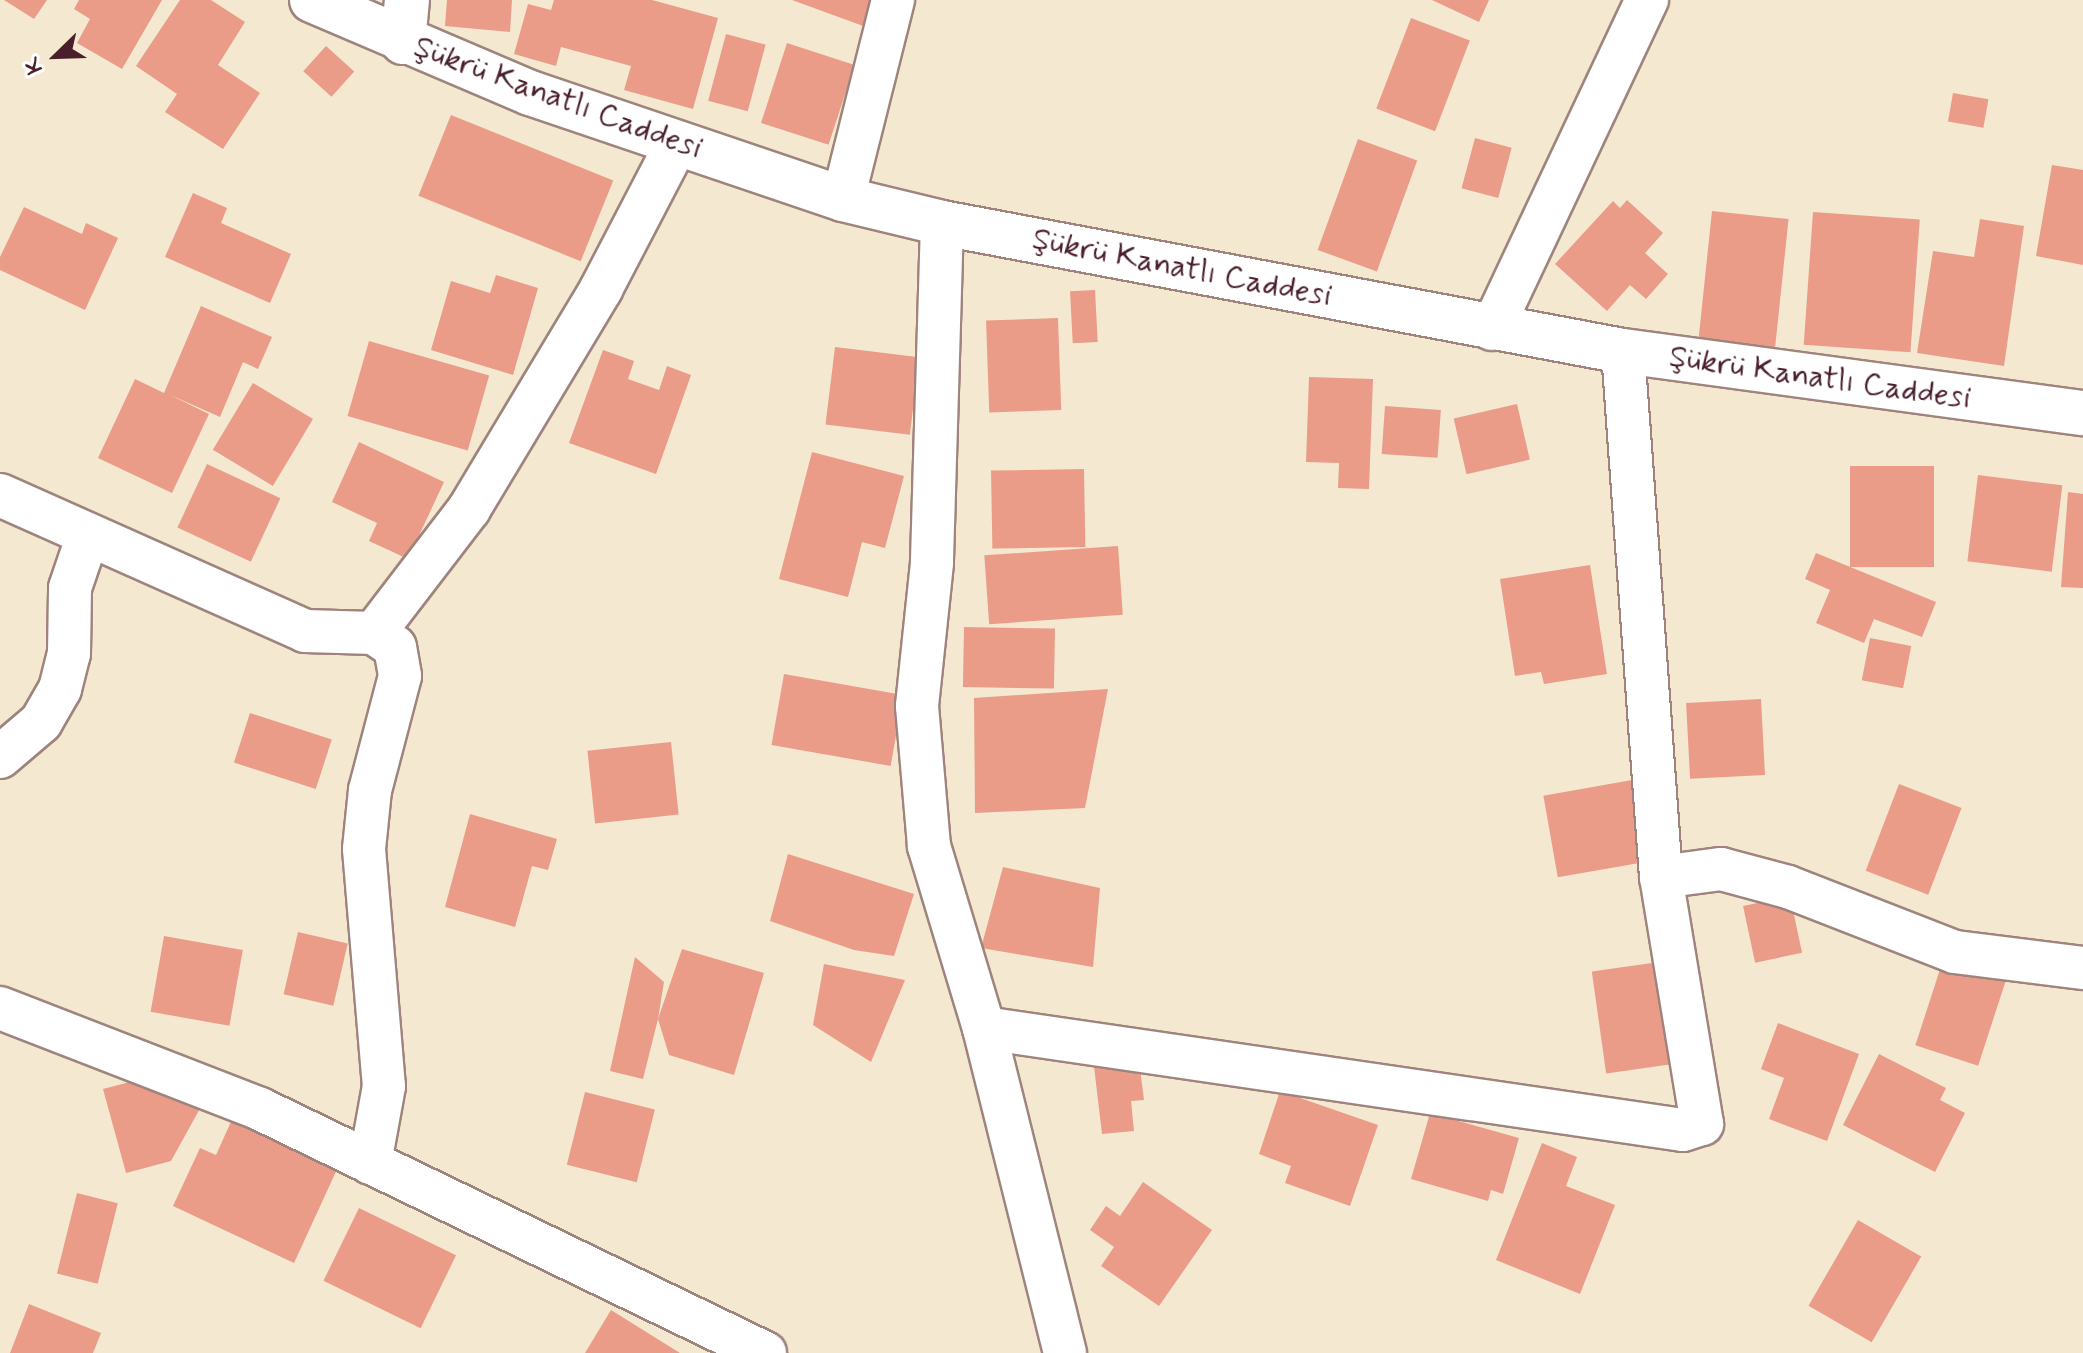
<!DOCTYPE html>
<html>
<head>
<meta charset="utf-8">
<style>
  body { margin:0 }
  #map { position:relative; width:2083px; height:1353px; overflow:hidden; background:#f4e8d0; font-family:Mynerve,sans-serif }
  div>[style] { position:absolute }
  .building>* { inset:0; background:#ea9c88; transform-origin:0 0 }
  .roads { filter:drop-shadow(2px 0 #9f847e) drop-shadow(-2px 0 #9f847e) drop-shadow(0 2px #9f847e) drop-shadow(0 -2px #9f847e) }
  .minor>* { height:42px; margin:-21px; padding:0 21px; transform-origin:21px; border-radius:21px; background:#fff }
  .tertiary>* { height:44px; margin:-22px; padding:0 22px; transform-origin:22px; border-radius:22px; background:#fff }
  span { translate:-50% -50%; white-space:nowrap; text-align:center; line-height:1.15; -webkit-text-stroke:6px #fff; paint-order:stroke }
  .street-label { font-size:32px; color:#4a1f2b }
  .north { position:absolute; left:16px; top:16px; width:80px; height:80px; -webkit-text-stroke:6px #fff; paint-order:stroke; rotate:247deg; font-size:22px; font-weight:700; line-height:32px; text-align:center; color:#4a1f2b }
  .north::after { content:''; display:block; margin:auto; width:28px; height:36px; background:#4a1f2b; clip-path:polygon(50% 0,100% 100%,50% 72%,0 100%) }
</style>
</head>
<body>
<div id="map">
  <div class="building">
    <i style="clip-path:polygon(4px 0,47px 0,34px 19px)"></i>
    <i style="clip-path:polygon(79px 0,162px 0,122px 69px,77px 43px,90px 19px,74px 9px)"></i>
    <i style="clip-path:polygon(180px 0,211px 0,245px 22px,218px 65px,260px 93px,223px 149px,165px 112px,177px 94px,136px 66px)"></i>
    <i style="clip-path:polygon(447px 0,512px 0,510px 32px,445px 26px)"></i>
    <i style="clip-path:polygon(554px 0,652px 0,718px 18px,693px 109px,624px 90px,631px 66px,561px 47px,556px 66px,514px 54px,528px 4px,551px 10px)"></i>
    <i style="clip-path:polygon(792px 0,875px 0,866px 27px)"></i>
    <i style="clip-path:polygon(1432px 0,1489px 0,1479px 22px)"></i>
    <i style="left:1411px;top:18px;width:63px;height:97px;rotate:21deg"></i>
    <i style="left:726px;top:34px;width:41px;height:69px;rotate:15deg"></i>
    <i style="left:787px;top:43px;width:71px;height:84px;rotate:18deg"></i>
    <i style="left:326px;top:46px;width:38px;height:34px;rotate:42deg"></i>
    <i style="left:1953px;top:93px;width:36px;height:29px;rotate:10deg"></i>
    <i style="left:451px;top:115px;width:175px;height:87px;rotate:22deg"></i>
    <i style="left:1475px;top:138px;width:38px;height:52px;rotate:15deg"></i>
    <i style="left:1358px;top:139px;width:63px;height:118px;rotate:20deg"></i>
    <i style="clip-path:polygon(2052px 165px,2083px 170px,2083px 265px,2036px 256px)"></i>
    <i style="clip-path:polygon(193px 193px,227px 208px,221px 223px,291px 254px,270px 303px,165px 257px)"></i>
    <i style="clip-path:polygon(1627px 200px,1663px 233px,1645px 253px,1668px 274px,1646px 299px,1630px 285px,1607px 311px,1555px 264px,1613px 201px,1620px 208px)"></i>
    <i style="clip-path:polygon(24px 207px,82px 234px,86px 223px,118px 238px,85px 310px,0 270px,0 257px)"></i>
    <i style="left:1712px;top:211px;width:77px;height:132px;rotate:6deg"></i>
    <i style="left:1813px;top:212px;width:107px;height:133px;rotate:4deg"></i>
    <i style="clip-path:polygon(1980px 219px,2024px 226px,2004px 366px,1917px 353px,1933px 251px,1974px 257px)"></i>
    <i style="clip-path:polygon(496px 275px,538px 288px,513px 375px,431px 350px,451px 281px,490px 293px)"></i>
    <i style="left:1095px;top:290px;width:52px;height:25px;rotate:87deg"></i>
    <i style="clip-path:polygon(201px 306px,272px 337px,258px 369px,243px 362px,220px 417px,168px 394px,209px 414px,172px 493px,98px 458px,135px 379px,164px 393px)"></i>
    <i style="left:1058px;top:318px;width:92px;height:72px;rotate:88deg"></i>
    <i style="left:369px;top:341px;width:125px;height:78px;rotate:16deg"></i>
    <i style="left:835px;top:347px;width:85px;height:78px;rotate:7deg"></i>
    <i style="clip-path:polygon(603px 350px,634px 361px,628px 379px,659px 390px,667px 366px,691px 375px,656px 474px,569px 443px)"></i>
    <i style="clip-path:polygon(1309px 377px,1373px 379px,1369px 489px,1338px 488px,1339px 463px,1306px 462px)"></i>
    <i style="left:253px;top:383px;width:70px;height:78px;rotate:31deg"></i>
    <i style="left:1517px;top:404px;width:57px;height:65px;rotate:77deg"></i>
    <i style="left:1385px;top:406px;width:56px;height:48px;rotate:4deg"></i>
    <i style="clip-path:polygon(359px 442px,444px 482px,408px 559px,369px 541px,377px 523px,332px 502px)"></i>
    <i style="clip-path:polygon(812px 452px,904px 476px,885px 548px,862px 542px,848px 597px,779px 579px)"></i>
    <i style="left:207px;top:464px;width:81px;height:70px;rotate:25deg"></i>
    <i style="left:1850px;top:466px;width:84px;height:101px"></i>
    <i style="left:1084px;top:469px;width:78px;height:93px;rotate:89deg"></i>
    <i style="left:1978px;top:475px;width:85px;height:87px;rotate:7deg"></i>
    <i style="clip-path:polygon(2068px 492px,2083px 494px,2083px 588px,2061px 587px)"></i>
    <i style="left:1118px;top:546px;width:69px;height:134px;rotate:86deg"></i>
    <i style="clip-path:polygon(1816px 553px,1936px 602px,1922px 637px,1874px 619px,1864px 643px,1816px 623px,1830px 590px,1805px 579px)"></i>
    <i style="clip-path:polygon(1590px 565px,1607px 674px,1544px 684px,1541px 672px,1515px 676px,1500px 579px)"></i>
    <i style="left:964px;top:627px;width:91px;height:60px;rotate:1deg"></i>
    <i style="left:1870px;top:638px;width:42px;height:43px;rotate:11deg"></i>
    <i style="left:784px;top:674px;width:121px;height:72px;rotate:10deg"></i>
    <i style="clip-path:polygon(1108px 689px,1085px 808px,975px 813px,974px 698px)"></i>
    <i style="left:1761px;top:699px;width:76px;height:75px;rotate:87deg"></i>
    <i style="left:250px;top:713px;width:86px;height:52px;rotate:18deg"></i>
    <i style="left:671px;top:742px;width:73px;height:84px;rotate:84deg"></i>
    <i style="left:1632px;top:780px;width:83px;height:90px;rotate:80deg"></i>
    <i style="left:1899px;top:784px;width:67px;height:93px;rotate:21deg"></i>
    <i style="clip-path:polygon(470px 814px,557px 839px,548px 870px,532px 866px,515px 927px,445px 907px)"></i>
    <i style="clip-path:polygon(788px 854px,914px 894px,894px 956px,854px 950px,770px 921px)"></i>
    <i style="clip-path:polygon(1003px 867px,1100px 888px,1093px 967px,981px 948px)"></i>
    <i style="left:1790px;top:896px;width:58px;height:48px;rotate:78deg"></i>
    <i style="left:298px;top:932px;width:51px;height:64px;rotate:13deg"></i>
    <i style="left:164px;top:936px;width:80px;height:77px;rotate:10deg"></i>
    <i style="clip-path:polygon(682px 949px,764px 973px,734px 1075px,669px 1055px,658px 1019px,643px 1079px,610px 1071px,635px 957px,664px 982px,658px 1019px)"></i>
    <i style="left:1945px;top:954px;width:66px;height:96px;rotate:18deg"></i>
    <i style="left:1673px;top:960px;width:103px;height:82px;rotate:82deg"></i>
    <i style="clip-path:polygon(824px 964px,905px 980px,871px 1062px,813px 1025px)"></i>
    <i style="clip-path:polygon(1778px 1023px,1859px 1054px,1827px 1141px,1769px 1119px,1784px 1078px,1761px 1069px)"></i>
    <i style="clip-path:polygon(1138px 1053px,1144px 1100px,1131px 1101px,1134px 1131px,1102px 1134px,1093px 1058px)"></i>
    <i style="clip-path:polygon(1879px 1054px,1946px 1088px,1940px 1100px,1965px 1113px,1935px 1172px,1843px 1125px)"></i>
    <i style="clip-path:polygon(149px 1077px,203px 1103px,171px 1161px,126px 1173px,103px 1089px)"></i>
    <i style="clip-path:polygon(1280px 1091px,1378px 1125px,1350px 1206px,1285px 1183px,1291px 1166px,1259px 1154px)"></i>
    <i style="left:585px;top:1092px;width:72px;height:75px;rotate:14deg"></i>
    <i style="clip-path:polygon(1430px 1113px,1519px 1138px,1503px 1194px,1491px 1190px,1488px 1201px,1411px 1179px)"></i>
    <i style="clip-path:polygon(234px 1115px,339px 1165px,294px 1263px,173px 1206px,200px 1148px,216px 1155px)"></i>
    <i style="clip-path:polygon(1542px 1143px,1577px 1157px,1566px 1186px,1615px 1205px,1580px 1294px,1496px 1260px)"></i>
    <i style="clip-path:polygon(1143px 1182px,1212px 1230px,1159px 1306px,1101px 1266px,1114px 1247px,1090px 1230px,1106px 1206px,1120px 1216px)"></i>
    <i style="left:77px;top:1193px;width:42px;height:83px;rotate:14deg"></i>
    <i style="left:359px;top:1208px;width:108px;height:81px;rotate:26deg"></i>
    <i style="left:1858px;top:1220px;width:73px;height:99px;rotate:30deg"></i>
    <i style="clip-path:polygon(29px 1304px,101px 1333px,93px 1353px,10px 1353px)"></i>
    <i style="clip-path:polygon(611px 1310px,680px 1353px,585px 1353px)"></i>
  </div>
  <div class="roads">
    <div class="minor">
      <i style="left:843px;top:199px;width:205px;rotate:-75.9deg"></i>
      <i style="left:942px;top:223px;width:340px;rotate:91.7deg"></i>
      <i style="left:932px;top:563px;width:144px;rotate:96deg"></i>
      <i style="left:917px;top:706px;width:141px;rotate:85.1deg"></i>
      <i style="left:929px;top:846px;width:190px;rotate:73.2deg"></i>
      <i style="left:984px;top:1028px;width:335px;rotate:76deg"></i>
      <i style="left:1492px;top:329px;width:364px;rotate:-64.8deg"></i>
      <i style="left:0;top:495px;width:334px;rotate:24deg"></i>
      <i style="left:305px;top:631px;width:69px;rotate:1.7deg"></i>
      <i style="left:374px;top:633px;width:25px;rotate:34deg"></i>
      <i style="left:395px;top:647px;width:29px;rotate:80deg"></i>
      <i style="left:400px;top:676px;width:118px;rotate:104.7deg"></i>
      <i style="left:370px;top:790px;width:59px;rotate:95.8deg"></i>
      <i style="left:364px;top:849px;width:238px;rotate:85.2deg"></i>
      <i style="left:384px;top:1086px;width:78px;rotate:100.3deg"></i>
      <i style="left:374px;top:633px;width:156px;rotate:-52.5deg"></i>
      <i style="left:469px;top:509px;width:257px;rotate:-59deg"></i>
      <i style="left:601px;top:289px;width:165px;rotate:-62.5deg"></i>
      <i style="left:0;top:757px;width:54px;rotate:-40.5deg"></i>
      <i style="left:41px;top:722px;width:38px;rotate:-60deg"></i>
      <i style="left:60px;top:689px;width:36px;rotate:-76deg"></i>
      <i style="left:69px;top:654px;width:66px;rotate:-89.1deg"></i>
      <i style="left:70px;top:588px;width:56px;rotate:-71.2deg"></i>
      <i style="left:1661px;top:877px;width:61px;rotate:-7.6deg"></i>
      <i style="left:1721px;top:869px;width:69px;rotate:15deg"></i>
      <i style="left:1788px;top:887px;width:179px;rotate:21.3deg"></i>
      <i style="left:1955px;top:952px;width:129px;rotate:7.1deg"></i>
      <i style="left:0;top:1008px;width:279px;rotate:21.2deg"></i>
      <i style="left:260px;top:1109px;width:561px;rotate:25.79deg"></i>
      <i style="left:984px;top:1028px;width:706px;rotate:8.3deg"></i>
      <i style="left:1683px;top:1130px;width:20px;rotate:-18deg"></i>
      <i style="left:1702px;top:1124px;width:250px;rotate:-99.4deg"></i>
      <i style="left:1661px;top:877px;width:527px;rotate:-94.13deg"></i>
    </div>
    <div class="tertiary">
      <i style="left:312px;top:0;width:237px;rotate:23.1deg"></i>
      <i style="left:530px;top:93px;width:330px;rotate:18.7deg"></i>
      <i style="left:843px;top:199px;width:102px;rotate:13.6deg"></i>
      <i style="left:942px;top:223px;width:693px;rotate:10.65deg"></i>
      <i style="left:1623px;top:351px;width:464px;rotate:7.7deg"></i>
      <i style="left:403px;top:42px;width:42px;rotate:-84.6deg"></i>
    </div>
  </div>
  <div class="street-label">
    <span style="left:558px;top:98px;rotate:20deg">Şükrü Kanatlı Caddesi</span>
    <span style="left:1182px;top:268px;rotate:11deg">Şükrü Kanatlı Caddesi</span>
    <span style="left:1820px;top:378px;rotate:8deg">Şükrü Kanatlı Caddesi</span>
  </div>
  <div class="north">K</div>
</div>
</body>
</html>
